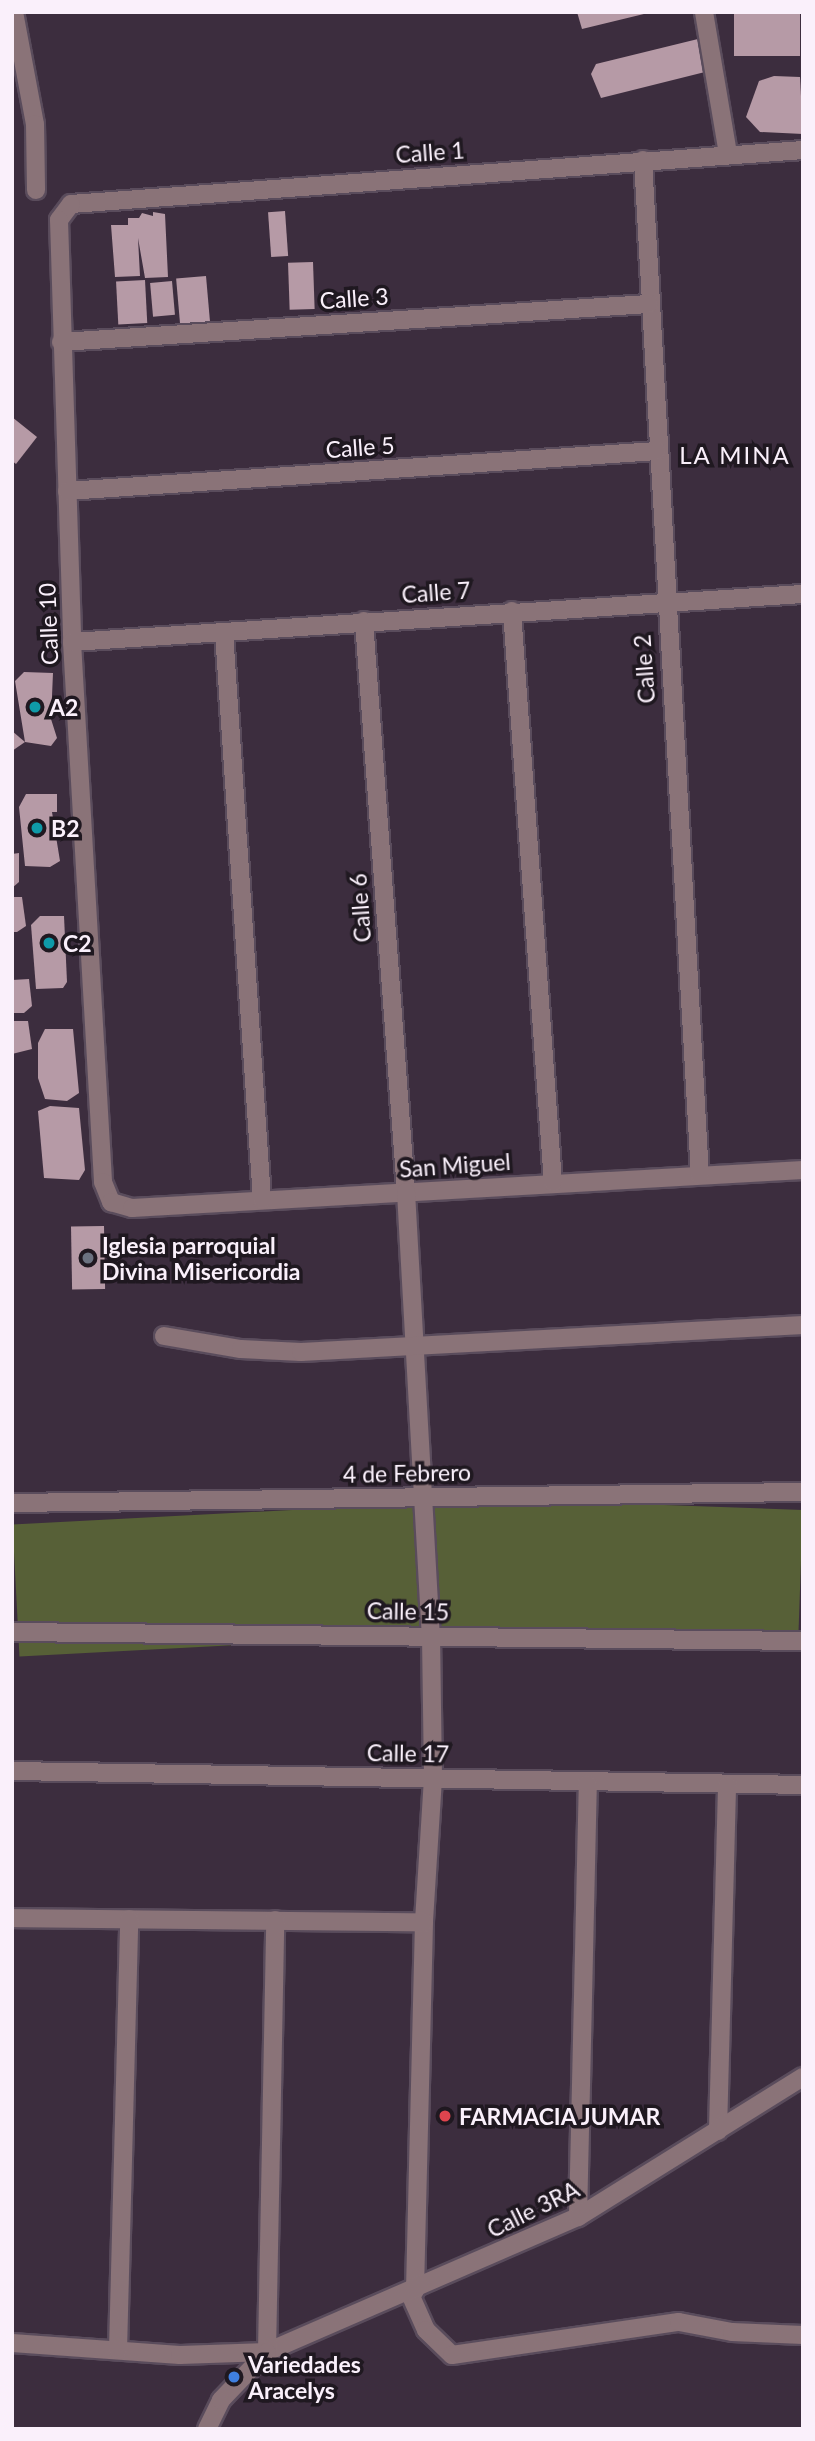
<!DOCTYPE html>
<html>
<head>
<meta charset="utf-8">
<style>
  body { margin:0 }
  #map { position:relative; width:815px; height:2441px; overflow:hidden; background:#3c2d3e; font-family:Lato,sans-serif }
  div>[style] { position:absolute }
  .green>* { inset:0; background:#576037; transform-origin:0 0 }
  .building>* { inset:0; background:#b69aa6; transform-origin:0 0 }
  .roads { filter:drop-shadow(2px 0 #5a4c5c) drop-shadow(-2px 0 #5a4c5c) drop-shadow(0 2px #5a4c5c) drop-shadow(0 -2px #5a4c5c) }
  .minor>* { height:18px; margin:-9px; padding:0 9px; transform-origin:9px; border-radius:9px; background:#8a7378 }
  .dots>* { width:19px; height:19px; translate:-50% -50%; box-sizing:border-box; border:4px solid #1f1820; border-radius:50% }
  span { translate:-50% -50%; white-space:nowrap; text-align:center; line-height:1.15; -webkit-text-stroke:7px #1f1820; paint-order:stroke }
  .street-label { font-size:23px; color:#faf0fb }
  .poi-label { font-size:23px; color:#faf0fb; font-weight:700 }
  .left { translate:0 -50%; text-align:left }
  .neighbourhood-label { font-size:24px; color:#faf0fb; letter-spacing:2px }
  .frame { position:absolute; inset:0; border:14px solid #faf0fb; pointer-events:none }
</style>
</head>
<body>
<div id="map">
  <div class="green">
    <i style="left:433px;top:1497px;width:370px;height:139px;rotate:2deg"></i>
    <i style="left:425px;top:1503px;width:132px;height:413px;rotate:87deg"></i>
  </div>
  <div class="building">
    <i style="clip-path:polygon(577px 12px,648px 12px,648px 13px,582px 29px)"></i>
    <i style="left:734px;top:12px;width:66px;height:44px"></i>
    <i style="clip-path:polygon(702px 38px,709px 71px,601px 98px,591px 74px,596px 64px)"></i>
    <i style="clip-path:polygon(774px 76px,800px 77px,803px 134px,760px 132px,746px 117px,759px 81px)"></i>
    <i style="left:285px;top:211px;width:45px;height:17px;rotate:86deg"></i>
    <i style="clip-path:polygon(153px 212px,165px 214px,168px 277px,145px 278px,138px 238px,140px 276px,115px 277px,111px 225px,128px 225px,128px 218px,139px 218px,142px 213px,153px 216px)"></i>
    <i style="left:313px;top:262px;width:47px;height:25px;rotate:88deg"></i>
    <i style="left:206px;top:276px;width:47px;height:30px;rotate:85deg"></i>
    <i style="left:145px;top:280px;width:43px;height:29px;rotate:87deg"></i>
    <i style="left:172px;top:281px;width:34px;height:22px;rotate:85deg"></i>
    <i style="clip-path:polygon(12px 417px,37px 437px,16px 464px,12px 461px)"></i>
    <i style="clip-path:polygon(24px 672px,53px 673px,51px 719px,57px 738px,51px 746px,25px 742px,15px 681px)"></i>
    <i style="clip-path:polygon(12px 731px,25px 742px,12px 751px)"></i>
    <i style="clip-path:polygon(26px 794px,57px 794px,57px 812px,52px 812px,60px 861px,50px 867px,25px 866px,19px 807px)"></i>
    <i style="clip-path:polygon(19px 853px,19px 882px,12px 888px,12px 854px)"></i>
    <i style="clip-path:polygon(12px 897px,22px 897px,26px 926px,17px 932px,12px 932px)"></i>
    <i style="clip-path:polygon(40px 916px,64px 916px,67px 982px,63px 988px,36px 989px,31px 925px)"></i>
    <i style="clip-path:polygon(29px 979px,32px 1006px,24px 1013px,12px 1013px,12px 980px)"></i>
    <i style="clip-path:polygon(12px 1021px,28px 1021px,32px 1049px,12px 1054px)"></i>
    <i style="clip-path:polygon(45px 1029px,73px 1029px,79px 1093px,67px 1101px,45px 1099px,38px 1078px,38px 1043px)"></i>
    <i style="clip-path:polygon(50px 1106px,79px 1108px,85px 1170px,79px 1180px,44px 1178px,38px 1111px)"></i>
    <i style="left:104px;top:1226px;width:63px;height:33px;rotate:89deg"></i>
  </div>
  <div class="roads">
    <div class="minor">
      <i style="left:14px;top:12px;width:114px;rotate:79.4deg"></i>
      <i style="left:35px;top:124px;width:66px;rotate:89.1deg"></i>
      <i style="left:704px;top:12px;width:144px;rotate:80.4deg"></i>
      <i style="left:803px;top:150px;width:734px;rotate:175.78deg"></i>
      <i style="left:71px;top:204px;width:20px;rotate:127deg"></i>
      <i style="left:59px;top:220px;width:422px;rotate:88.2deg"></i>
      <i style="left:72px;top:642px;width:541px;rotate:86.71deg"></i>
      <i style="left:103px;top:1182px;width:22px;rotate:68deg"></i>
      <i style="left:111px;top:1202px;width:22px;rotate:16deg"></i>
      <i style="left:132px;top:1208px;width:672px;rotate:-3.24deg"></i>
      <i style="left:643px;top:160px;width:1017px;rotate:86.79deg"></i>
      <i style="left:61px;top:342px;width:589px;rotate:-3.7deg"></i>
      <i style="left:67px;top:491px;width:591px;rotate:-3.88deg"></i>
      <i style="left:512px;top:611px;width:573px;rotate:85.9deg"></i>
      <i style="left:364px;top:621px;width:573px;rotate:85.79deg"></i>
      <i style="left:406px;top:1192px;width:444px;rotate:86.8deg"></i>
      <i style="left:431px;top:1635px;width:143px;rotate:89.2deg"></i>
      <i style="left:433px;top:1778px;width:144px;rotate:93.6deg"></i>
      <i style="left:424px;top:1922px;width:369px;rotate:91.4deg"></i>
      <i style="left:224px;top:632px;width:569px;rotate:86.17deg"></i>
      <i style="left:72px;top:642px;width:733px;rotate:-3.76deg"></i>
      <i style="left:164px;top:1336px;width:78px;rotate:9.6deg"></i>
      <i style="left:241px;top:1349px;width:60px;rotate:2.9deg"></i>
      <i style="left:301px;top:1352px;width:503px;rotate:-3.08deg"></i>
      <i style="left:12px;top:1503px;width:791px;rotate:-0.8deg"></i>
      <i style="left:12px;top:1632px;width:791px;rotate:0.65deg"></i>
      <i style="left:12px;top:1771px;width:791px;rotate:1.01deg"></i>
      <i style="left:12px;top:1918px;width:412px;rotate:0.6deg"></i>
      <i style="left:718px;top:2131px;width:346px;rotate:-88.5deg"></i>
      <i style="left:578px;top:2217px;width:433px;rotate:-88.7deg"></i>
      <i style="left:410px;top:2294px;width:39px;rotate:66deg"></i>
      <i style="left:426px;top:2330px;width:36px;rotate:44deg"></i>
      <i style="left:452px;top:2355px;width:229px;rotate:-8.3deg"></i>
      <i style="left:679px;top:2322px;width:54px;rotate:10.7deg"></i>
      <i style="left:732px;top:2332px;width:71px;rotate:2.4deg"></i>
      <i style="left:12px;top:2343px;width:168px;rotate:4.1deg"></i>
      <i style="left:180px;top:2355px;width:87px;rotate:-2deg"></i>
      <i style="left:267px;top:2352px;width:339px;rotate:-23.5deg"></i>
      <i style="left:578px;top:2217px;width:265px;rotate:-31.9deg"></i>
      <i style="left:118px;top:2350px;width:431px;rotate:-88.5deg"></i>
      <i style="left:267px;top:2352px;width:432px;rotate:-88.9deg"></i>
      <i style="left:207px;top:2429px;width:32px;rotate:-64deg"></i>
      <i style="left:221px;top:2400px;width:66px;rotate:-46.2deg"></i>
    </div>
  </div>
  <div class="dots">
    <i style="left:35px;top:707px;background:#0f9aa8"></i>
    <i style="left:37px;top:828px;background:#0f9aa8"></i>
    <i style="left:49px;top:943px;background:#0f9aa8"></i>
    <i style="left:88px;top:1258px;background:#6b7280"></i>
    <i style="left:445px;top:2116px;background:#e0444e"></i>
    <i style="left:234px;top:2377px;background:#3f7fe0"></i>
  </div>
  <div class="street-label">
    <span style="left:430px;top:152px;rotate:-4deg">Calle 1</span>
    <span style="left:354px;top:298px;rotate:-4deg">Calle 3</span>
    <span style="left:360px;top:447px;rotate:-4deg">Calle 5</span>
    <span style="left:436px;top:592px;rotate:-4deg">Calle 7</span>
    <span style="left:48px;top:624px;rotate:-92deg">Calle 10</span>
    <span style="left:644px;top:669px;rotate:-94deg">Calle 2</span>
    <span style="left:360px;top:908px;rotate:-94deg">Calle 6</span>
    <span style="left:455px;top:1165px;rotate:-4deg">San Miguel</span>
    <span style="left:407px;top:1473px;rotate:-1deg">4 de Febrero</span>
    <span style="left:408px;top:1611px;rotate:1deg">Calle 15</span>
    <span style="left:408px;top:1753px;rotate:1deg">Calle 17</span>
    <span style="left:533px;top:2209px;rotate:-26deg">Calle 3RA</span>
  </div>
  <div class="poi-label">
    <span class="left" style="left:49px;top:707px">A2</span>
    <span class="left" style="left:51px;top:828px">B2</span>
    <span class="left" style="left:63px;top:943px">C2</span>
    <span class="left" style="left:102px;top:1258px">Iglesia parroquial<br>Divina Misericordia</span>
    <span class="left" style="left:459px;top:2116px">FARMACIA JUMAR</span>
    <span class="left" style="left:248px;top:2377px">Variedades<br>Aracelys</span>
  </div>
  <div class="neighbourhood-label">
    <span style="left:735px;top:455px">LA MINA</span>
  </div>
  <div class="frame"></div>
</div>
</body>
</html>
